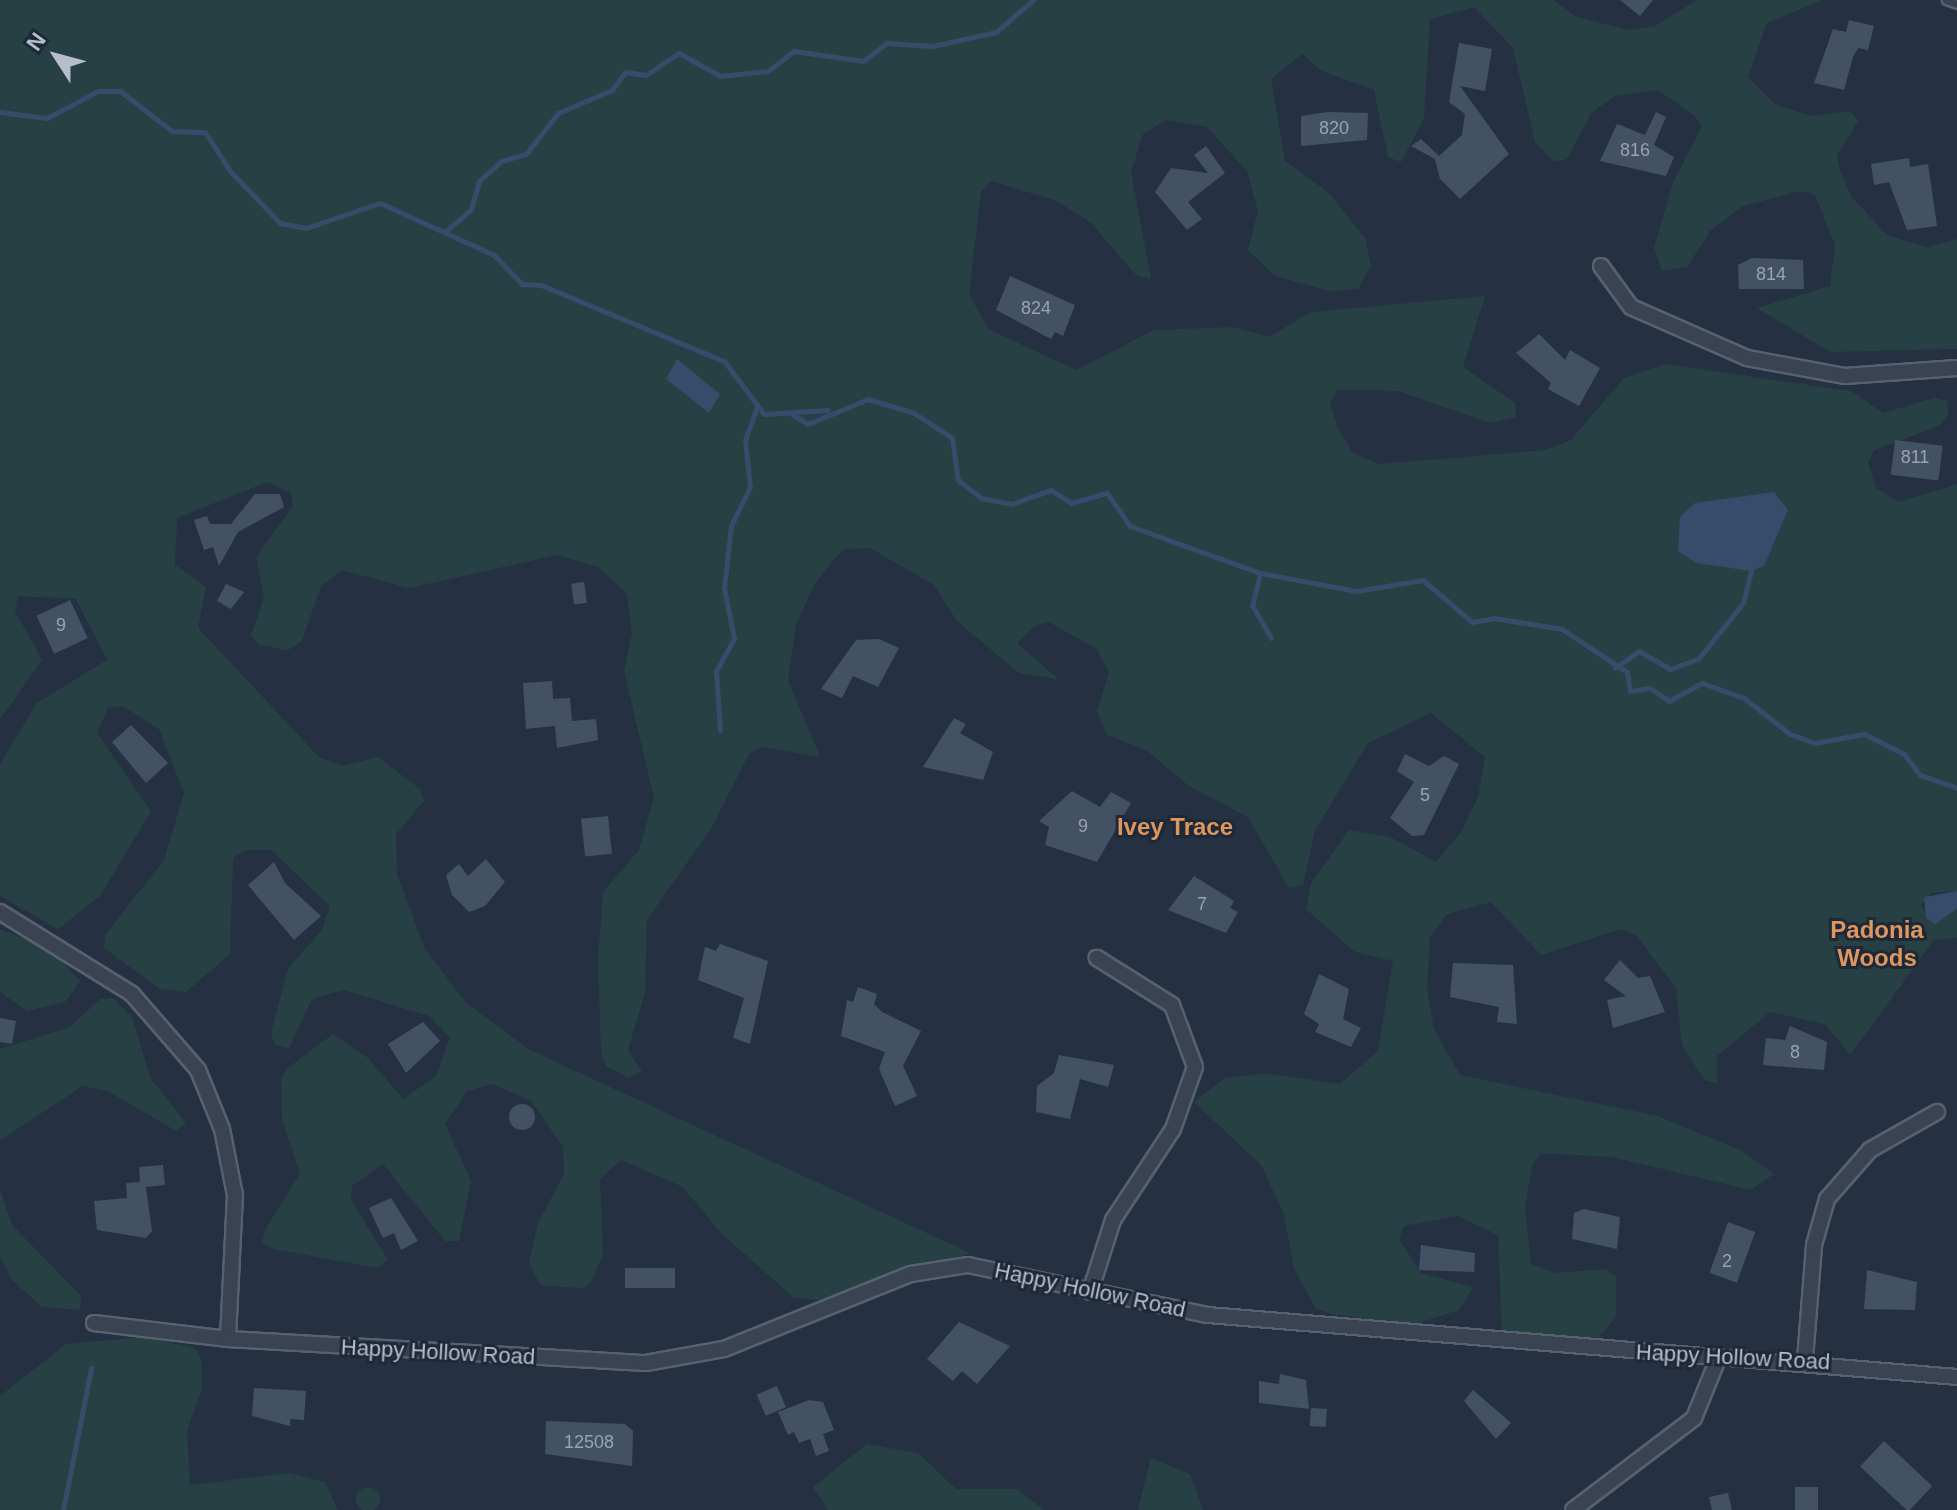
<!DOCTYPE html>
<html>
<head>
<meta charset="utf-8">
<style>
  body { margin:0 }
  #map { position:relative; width:1957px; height:1510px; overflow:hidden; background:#253143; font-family:Arial,sans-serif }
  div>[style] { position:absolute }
  .green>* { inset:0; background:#274044 }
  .round { border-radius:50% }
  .water>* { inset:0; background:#374c6b }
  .stream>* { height:5px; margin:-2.5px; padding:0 2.5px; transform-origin:2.5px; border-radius:2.5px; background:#374c6b }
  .building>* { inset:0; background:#435165; transform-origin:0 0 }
  .roads { filter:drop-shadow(2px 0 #57616f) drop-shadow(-2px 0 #57616f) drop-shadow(0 2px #57616f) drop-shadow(0 -2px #57616f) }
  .lane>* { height:7px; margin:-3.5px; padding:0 3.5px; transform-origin:3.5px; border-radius:3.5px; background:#394352 }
  .street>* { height:14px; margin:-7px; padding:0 7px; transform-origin:7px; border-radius:7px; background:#394352 }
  span { translate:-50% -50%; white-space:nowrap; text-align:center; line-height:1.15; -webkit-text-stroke:6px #1e2837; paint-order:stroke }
  .number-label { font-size:18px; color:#99a3b2 }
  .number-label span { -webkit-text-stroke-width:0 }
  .street-label { font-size:22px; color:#b6becc }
  .neighbourhood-label { font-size:24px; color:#dc9761; font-weight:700 }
  .north { position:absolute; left:16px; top:16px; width:80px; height:80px; -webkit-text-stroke:6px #1e2837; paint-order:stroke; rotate:306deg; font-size:22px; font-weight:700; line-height:32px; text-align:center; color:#b6becc }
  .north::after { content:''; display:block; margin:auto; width:28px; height:36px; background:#b6becc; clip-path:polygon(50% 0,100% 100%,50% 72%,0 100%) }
</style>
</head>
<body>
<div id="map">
  <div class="green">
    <i style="clip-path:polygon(0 0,1553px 0,1577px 17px,1629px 30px,1655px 26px,1697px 0,1823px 0,1767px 23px,1748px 77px,1776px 105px,1813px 116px,1850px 111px,1858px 121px,1837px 156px,1840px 170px,1851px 196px,1887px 235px,1927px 247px,1957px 239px,1957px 349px,1830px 352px,1757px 308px,1830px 286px,1835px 245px,1815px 195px,1800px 191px,1743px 206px,1710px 231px,1687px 267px,1662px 271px,1654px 247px,1673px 183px,1702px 126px,1694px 115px,1658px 90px,1615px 96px,1591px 113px,1567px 159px,1554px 162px,1535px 142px,1513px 48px,1474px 7px,1430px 19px,1424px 118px,1401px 162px,1388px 157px,1374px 90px,1322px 71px,1302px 54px,1271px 79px,1285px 161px,1328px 192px,1365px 238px,1371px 266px,1358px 289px,1330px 291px,1275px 276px,1248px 250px,1258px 211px,1247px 171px,1207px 127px,1166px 120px,1143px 134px,1131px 172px,1151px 279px,1136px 275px,1091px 223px,1057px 201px,991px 181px,981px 192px,969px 294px,988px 329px,1076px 370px,1154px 330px,1232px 327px,1269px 337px,1311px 312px,1485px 296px,1463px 367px,1515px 403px,1516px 417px,1490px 423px,1398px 391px,1337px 390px,1330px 403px,1338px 429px,1353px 453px,1379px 464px,1546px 450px,1571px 440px,1624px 378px,1665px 364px,1851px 391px,1883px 413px,1934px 398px,1947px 401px,1948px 415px,1939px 426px,1874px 450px,1868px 462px,1876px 488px,1899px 502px,1957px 484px,1957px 891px,1931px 893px,1920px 906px,1935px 923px,1957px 909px,1957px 938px,1934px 940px,1850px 1055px,1825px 1024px,1770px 1012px,1717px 1056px,1717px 1083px,1704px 1080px,1682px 1045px,1676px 988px,1635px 934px,1621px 929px,1541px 955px,1491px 902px,1447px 914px,1430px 937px,1427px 990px,1434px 1029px,1460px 1075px,1658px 1116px,1742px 1151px,1774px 1174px,1751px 1190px,1612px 1157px,1541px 1153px,1532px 1165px,1525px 1209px,1531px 1264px,1555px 1273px,1606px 1269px,1616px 1276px,1616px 1317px,1598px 1338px,1502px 1332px,1498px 1235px,1458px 1216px,1404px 1226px,1399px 1239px,1421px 1273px,1473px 1287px,1459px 1310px,1412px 1325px,1332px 1314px,1316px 1309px,1294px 1268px,1284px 1214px,1261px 1165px,1194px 1102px,1225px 1078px,1264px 1073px,1340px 1084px,1378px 1051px,1393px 961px,1355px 952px,1306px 909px,1311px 883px,1349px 830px,1390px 837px,1436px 862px,1461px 832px,1478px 797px,1485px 757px,1431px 713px,1368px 743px,1315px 830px,1303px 885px,1289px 888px,1248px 817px,1189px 786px,1146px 750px,1107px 735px,1097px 711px,1109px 672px,1097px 649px,1049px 622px,1036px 625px,1017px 643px,1058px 679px,1019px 673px,957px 621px,934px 585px,870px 548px,842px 550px,814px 585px,796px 625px,788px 680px,820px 757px,762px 747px,749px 754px,712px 827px,647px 920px,645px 992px,628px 1050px,642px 1071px,629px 1078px,606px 1066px,601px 1052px,598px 959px,603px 892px,639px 850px,654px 798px,624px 671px,632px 633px,627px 594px,598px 567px,557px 555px,409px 588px,342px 570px,321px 586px,302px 641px,288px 650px,260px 645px,251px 636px,264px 597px,256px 557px,293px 506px,291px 493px,267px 482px,177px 518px,175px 565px,206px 587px,198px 628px,319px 757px,342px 766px,378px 757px,420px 789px,424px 801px,396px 834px,397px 874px,424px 947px,466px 1003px,530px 1050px,970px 1253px,818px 1300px,793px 1297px,720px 1232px,683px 1187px,621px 1160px,600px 1179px,603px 1253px,593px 1279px,584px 1288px,541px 1286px,529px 1263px,538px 1223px,564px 1174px,563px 1147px,531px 1101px,493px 1084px,467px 1091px,445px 1124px,471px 1181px,459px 1241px,445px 1241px,383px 1164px,352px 1186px,351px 1200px,388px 1260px,376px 1268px,274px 1249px,262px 1243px,265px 1230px,300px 1173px,282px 1119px,281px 1079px,289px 1067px,333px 1034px,368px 1058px,403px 1099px,436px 1076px,450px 1037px,429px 1016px,343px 990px,312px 999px,289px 1048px,275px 1045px,271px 1033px,288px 969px,322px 930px,330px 906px,271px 850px,244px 850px,233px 858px,230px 954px,186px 992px,160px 989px,104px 948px,105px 935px,164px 860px,184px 793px,159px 729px,123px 706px,108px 708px,97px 733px,151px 811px,100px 896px,58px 929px,0 896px,0 764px,37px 703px,107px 660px,76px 599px,18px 596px,15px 611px,42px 660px,0 719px)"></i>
    <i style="clip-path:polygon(0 929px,50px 949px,80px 981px,65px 1002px,27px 1011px,0 992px)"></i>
    <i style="clip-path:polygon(113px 998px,132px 1017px,151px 1079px,186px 1123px,176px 1131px,108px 1091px,83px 1086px,0 1140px,0 1049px,70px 1027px,100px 999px)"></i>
    <i style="clip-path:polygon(0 1189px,12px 1225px,81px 1296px,80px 1310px,42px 1307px,12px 1280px,0 1256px)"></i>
    <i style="clip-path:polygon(145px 1337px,195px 1348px,201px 1360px,202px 1388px,187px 1431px,190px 1485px,288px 1473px,325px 1482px,338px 1510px,0 1510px,0 1396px,66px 1344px)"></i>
    <i style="clip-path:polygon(867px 1444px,918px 1453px,956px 1489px,1017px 1489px,1044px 1510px,828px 1510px,813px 1487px)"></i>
    <i style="clip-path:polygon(1151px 1458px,1190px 1474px,1203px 1510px,1138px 1510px)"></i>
    <i class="round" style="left:356px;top:1487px;width:24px;height:24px"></i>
  </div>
  <div class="water">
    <i style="clip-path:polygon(677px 359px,720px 394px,709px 413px,666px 379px)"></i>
    <i style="clip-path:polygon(1774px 492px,1788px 510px,1764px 566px,1751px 571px,1696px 563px,1678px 551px,1680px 517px,1695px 503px)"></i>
    <i style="clip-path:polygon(1957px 891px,1957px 909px,1935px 924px,1926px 918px,1924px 897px)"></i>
  </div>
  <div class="stream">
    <i style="left:0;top:112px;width:47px;rotate:7.3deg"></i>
    <i style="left:47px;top:118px;width:58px;rotate:-27.9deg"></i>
    <i style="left:98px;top:91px;width:22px"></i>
    <i style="left:120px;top:91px;width:66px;rotate:37.6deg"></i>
    <i style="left:172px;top:131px;width:33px;rotate:2deg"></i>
    <i style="left:205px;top:132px;width:46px;rotate:57.3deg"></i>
    <i style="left:230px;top:171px;width:72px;rotate:46.1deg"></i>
    <i style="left:280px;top:223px;width:26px;rotate:11deg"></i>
    <i style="left:306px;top:228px;width:78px;rotate:-18.7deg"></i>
    <i style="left:380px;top:203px;width:125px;rotate:24.5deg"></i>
    <i style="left:494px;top:255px;width:40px;rotate:46deg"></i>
    <i style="left:522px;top:284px;width:19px;rotate:3deg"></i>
    <i style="left:541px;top:285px;width:198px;rotate:22.6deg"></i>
    <i style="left:724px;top:361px;width:66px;rotate:53deg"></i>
    <i style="left:764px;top:414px;width:64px;rotate:-3.6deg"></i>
    <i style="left:446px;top:231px;width:33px;rotate:-41deg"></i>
    <i style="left:471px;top:209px;width:29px;rotate:-74deg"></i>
    <i style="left:479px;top:181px;width:30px;rotate:-42deg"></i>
    <i style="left:501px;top:161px;width:26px;rotate:-16deg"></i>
    <i style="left:526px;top:154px;width:52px;rotate:-52deg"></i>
    <i style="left:558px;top:113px;width:59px;rotate:-23.1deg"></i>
    <i style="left:612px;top:90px;width:22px;rotate:-54deg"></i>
    <i style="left:625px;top:72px;width:21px;rotate:8deg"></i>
    <i style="left:646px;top:75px;width:40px;rotate:-34deg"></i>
    <i style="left:679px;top:53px;width:47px;rotate:29.3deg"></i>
    <i style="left:720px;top:76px;width:48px;rotate:-5.9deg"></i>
    <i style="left:768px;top:71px;width:33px;rotate:-38deg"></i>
    <i style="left:794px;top:51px;width:70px;rotate:8.2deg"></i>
    <i style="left:863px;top:61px;width:30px;rotate:-37deg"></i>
    <i style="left:887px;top:43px;width:46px;rotate:3.7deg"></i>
    <i style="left:933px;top:46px;width:65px;rotate:-12.5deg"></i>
    <i style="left:996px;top:32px;width:49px;rotate:-40.9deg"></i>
    <i style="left:790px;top:413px;width:21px;rotate:31deg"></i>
    <i style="left:808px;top:424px;width:65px;rotate:-22.6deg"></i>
    <i style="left:868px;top:399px;width:48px;rotate:16.9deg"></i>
    <i style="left:914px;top:413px;width:45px;rotate:33.3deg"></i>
    <i style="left:952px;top:438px;width:42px;rotate:81.9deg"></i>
    <i style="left:958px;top:480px;width:29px;rotate:38deg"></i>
    <i style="left:981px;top:498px;width:31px;rotate:11deg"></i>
    <i style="left:1011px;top:504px;width:42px;rotate:-19.3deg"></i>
    <i style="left:1051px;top:490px;width:24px;rotate:33deg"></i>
    <i style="left:1071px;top:503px;width:37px;rotate:-16deg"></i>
    <i style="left:1107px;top:493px;width:40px;rotate:55.1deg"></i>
    <i style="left:1130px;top:526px;width:138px;rotate:19.9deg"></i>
    <i style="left:1260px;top:573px;width:98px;rotate:10.6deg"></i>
    <i style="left:1356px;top:591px;width:68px;rotate:-9.3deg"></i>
    <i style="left:1423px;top:580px;width:65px;rotate:40.6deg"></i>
    <i style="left:1472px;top:622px;width:22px;rotate:-10deg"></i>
    <i style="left:1494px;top:618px;width:69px;rotate:9.2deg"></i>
    <i style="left:1562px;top:629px;width:78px;rotate:33.5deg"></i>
    <i style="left:1627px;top:672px;width:19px;rotate:81deg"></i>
    <i style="left:1630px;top:691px;width:20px;rotate:-9deg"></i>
    <i style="left:1650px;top:688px;width:23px;rotate:34deg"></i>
    <i style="left:1669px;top:701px;width:38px;rotate:-29deg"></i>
    <i style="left:1702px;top:683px;width:45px;rotate:19.7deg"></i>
    <i style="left:1744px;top:698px;width:58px;rotate:38deg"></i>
    <i style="left:1790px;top:734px;width:27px;rotate:20deg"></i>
    <i style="left:1815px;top:743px;width:50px;rotate:-10.4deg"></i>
    <i style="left:1864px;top:734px;width:45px;rotate:26.6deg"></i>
    <i style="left:1904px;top:754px;width:26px;rotate:53deg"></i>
    <i style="left:1920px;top:775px;width:39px;rotate:19deg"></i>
    <i style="left:1260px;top:574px;width:32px;rotate:104deg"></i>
    <i style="left:1252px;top:605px;width:38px;rotate:60deg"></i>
    <i style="left:1615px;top:668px;width:29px;rotate:-35deg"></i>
    <i style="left:1639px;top:651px;width:36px;rotate:30deg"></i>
    <i style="left:1670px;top:669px;width:30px;rotate:-20deg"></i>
    <i style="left:1698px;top:659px;width:72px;rotate:-51.2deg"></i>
    <i style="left:1743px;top:603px;width:33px;rotate:-76deg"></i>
    <i style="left:720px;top:730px;width:59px;rotate:-93.9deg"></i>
    <i style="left:716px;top:671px;width:38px;rotate:-61deg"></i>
    <i style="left:734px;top:638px;width:51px;rotate:-101.3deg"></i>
    <i style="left:724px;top:588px;width:62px;rotate:-83.6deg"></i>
    <i style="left:731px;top:526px;width:43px;rotate:-64deg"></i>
    <i style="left:750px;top:487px;width:47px;rotate:-96.1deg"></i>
    <i style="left:745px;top:440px;width:33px;rotate:-70deg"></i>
    <i style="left:63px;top:1510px;width:145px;rotate:-78.8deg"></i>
  </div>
  <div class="building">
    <i style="clip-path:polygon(1620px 0,1653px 0,1640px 16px)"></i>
    <i style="clip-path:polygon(1849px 20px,1874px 26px,1868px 50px,1858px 48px,1853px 57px,1844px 90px,1814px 83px,1833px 29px,1846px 32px)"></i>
    <i style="clip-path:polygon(1459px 43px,1492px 49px,1485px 91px,1460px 86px,1509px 154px,1460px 199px,1440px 179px,1435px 159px,1411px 146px,1421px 139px,1439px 156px,1462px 135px,1465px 114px,1449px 102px)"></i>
    <i style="clip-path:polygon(1327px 112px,1368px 113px,1367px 140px,1301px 146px,1301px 116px)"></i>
    <i style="clip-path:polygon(1656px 112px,1666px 117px,1654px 145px,1674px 157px,1666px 176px,1600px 161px,1617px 124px,1645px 135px)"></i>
    <i style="clip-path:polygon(1206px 146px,1225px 173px,1188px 202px,1202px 219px,1187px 230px,1155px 192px,1171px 168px,1208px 173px,1194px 155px)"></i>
    <i style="clip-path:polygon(1909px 158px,1910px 167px,1928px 164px,1937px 226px,1907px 230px,1889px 182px,1874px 185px,1871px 164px)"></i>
    <i style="clip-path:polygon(1752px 258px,1803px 260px,1804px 289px,1739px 289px,1738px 265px)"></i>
    <i style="clip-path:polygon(1010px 276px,1075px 305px,1063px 336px,1055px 332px,1051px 339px,996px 310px)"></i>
    <i style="clip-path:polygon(1539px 334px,1565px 360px,1570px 350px,1600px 368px,1579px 406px,1548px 389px,1551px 383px,1516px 353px)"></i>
    <i style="left:1895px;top:440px;width:48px;height:35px;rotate:7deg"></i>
    <i style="clip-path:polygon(255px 494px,280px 494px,284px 507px,238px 532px,219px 566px,213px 547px,204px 550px,194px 520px,207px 516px,210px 524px,231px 524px)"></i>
    <i style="left:584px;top:582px;width:21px;height:13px;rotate:82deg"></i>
    <i style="clip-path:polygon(226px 584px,244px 592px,231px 609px,217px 601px)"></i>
    <i style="left:70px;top:600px;width:42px;height:37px;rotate:65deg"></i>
    <i style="clip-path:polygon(879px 639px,899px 648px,878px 687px,853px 676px,842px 698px,821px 689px,856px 640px)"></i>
    <i style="clip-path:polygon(552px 681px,553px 699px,570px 698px,572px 721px,596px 719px,598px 740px,557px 748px,555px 726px,526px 729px,523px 683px)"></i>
    <i style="clip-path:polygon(954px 718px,966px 724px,960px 733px,993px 752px,983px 780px,923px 767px)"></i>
    <i style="clip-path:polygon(131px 725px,168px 763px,146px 783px,112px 742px)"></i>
    <i style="clip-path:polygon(1405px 754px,1429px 766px,1444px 756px,1459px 764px,1424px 835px,1412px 836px,1390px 818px,1414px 782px,1397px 771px)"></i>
    <i style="clip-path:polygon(1072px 791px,1100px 807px,1111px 792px,1131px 803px,1097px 862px,1045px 845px,1049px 827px,1039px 821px)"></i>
    <i style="left:608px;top:816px;width:38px;height:27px;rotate:84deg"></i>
    <i style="clip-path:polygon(486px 859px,505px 882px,485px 906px,469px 912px,452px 895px,446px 875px,459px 864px,468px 876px)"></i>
    <i style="clip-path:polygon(274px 862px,285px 883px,321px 916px,294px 940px,248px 885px)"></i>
    <i style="clip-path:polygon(1194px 876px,1234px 901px,1230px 908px,1238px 912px,1226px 933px,1168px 910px)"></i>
    <i style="clip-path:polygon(720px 944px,768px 961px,750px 1044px,733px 1038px,744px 998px,698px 980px,705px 947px,716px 951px)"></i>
    <i style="clip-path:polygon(1620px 960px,1638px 978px,1650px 976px,1665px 1012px,1613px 1028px,1607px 1000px,1626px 996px,1604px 980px)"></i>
    <i style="clip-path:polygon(1453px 963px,1513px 965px,1517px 1024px,1497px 1022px,1499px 1007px,1450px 997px)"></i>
    <i style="clip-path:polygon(1319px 974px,1349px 989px,1343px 1019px,1361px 1028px,1351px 1047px,1315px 1032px,1319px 1024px,1304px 1014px)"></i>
    <i style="clip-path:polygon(858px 987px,877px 994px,874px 1004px,882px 1012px,921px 1031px,903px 1066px,917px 1096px,895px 1106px,879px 1069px,885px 1052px,841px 1036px,847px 1000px,853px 1002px)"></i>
    <i style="clip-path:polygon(0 1018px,16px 1021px,12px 1044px,0 1042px)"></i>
    <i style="clip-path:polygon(423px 1022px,440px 1041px,406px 1073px,388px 1044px)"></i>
    <i style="clip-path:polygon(1790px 1026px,1827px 1042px,1824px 1070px,1763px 1065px,1766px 1038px,1785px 1040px)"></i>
    <i style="clip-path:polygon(1059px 1055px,1114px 1065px,1108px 1087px,1080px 1079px,1070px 1119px,1036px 1112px,1037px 1086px,1054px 1073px)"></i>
    <i class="round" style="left:509px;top:1104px;width:26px;height:26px"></i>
    <i style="clip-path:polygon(163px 1165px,165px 1185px,146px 1187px,152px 1231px,146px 1238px,97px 1230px,94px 1201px,127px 1198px,126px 1183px,140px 1182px,139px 1167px)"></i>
    <i style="clip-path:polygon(391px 1198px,418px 1241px,401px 1250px,394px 1233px,383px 1238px,369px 1208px)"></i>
    <i style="clip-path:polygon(1584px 1209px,1620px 1217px,1617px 1249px,1572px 1239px,1574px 1213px)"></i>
    <i style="left:1728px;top:1222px;width:29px;height:54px;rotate:20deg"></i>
    <i style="clip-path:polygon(1421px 1245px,1475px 1253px,1474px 1272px,1419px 1270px)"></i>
    <i style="left:675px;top:1268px;width:20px;height:50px;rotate:90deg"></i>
    <i style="clip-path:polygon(1867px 1270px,1917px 1282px,1915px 1310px,1864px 1309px)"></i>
    <i style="clip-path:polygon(959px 1322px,1010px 1346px,977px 1384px,962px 1371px,953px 1381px,927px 1359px)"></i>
    <i style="clip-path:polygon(1280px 1374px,1306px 1380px,1309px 1409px,1259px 1403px,1259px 1381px,1279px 1384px)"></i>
    <i style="left:777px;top:1386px;width:23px;height:22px;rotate:67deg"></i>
    <i style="clip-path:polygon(254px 1388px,306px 1391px,304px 1420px,290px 1419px,290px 1426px,252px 1416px)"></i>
    <i style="clip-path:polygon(1473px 1390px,1511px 1423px,1496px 1439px,1464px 1401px)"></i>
    <i style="clip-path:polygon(809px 1400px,823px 1402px,834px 1430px,823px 1434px,829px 1451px,816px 1456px,810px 1439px,799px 1443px,794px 1432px,788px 1435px,778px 1412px)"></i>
    <i style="left:1311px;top:1408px;width:16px;height:18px;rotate:4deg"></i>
    <i style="clip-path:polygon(546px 1421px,625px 1424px,633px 1431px,632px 1466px,545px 1454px)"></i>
    <i style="left:1884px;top:1441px;width:66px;height:35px;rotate:43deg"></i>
    <i style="left:1795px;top:1487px;width:23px;height:23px"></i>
    <i style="clip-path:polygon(1728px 1493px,1732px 1510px,1712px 1510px,1709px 1497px)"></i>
  </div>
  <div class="roads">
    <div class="lane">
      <i style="left:1946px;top:0;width:12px;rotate:20deg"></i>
    </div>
    <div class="street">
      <i style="left:1601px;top:266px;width:51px;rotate:53.8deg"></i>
      <i style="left:1631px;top:307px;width:127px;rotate:23.7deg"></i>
      <i style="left:1747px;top:358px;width:100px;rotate:10.4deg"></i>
      <i style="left:1845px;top:376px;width:112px;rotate:-4.1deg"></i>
      <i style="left:0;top:912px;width:155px;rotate:31.8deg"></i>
      <i style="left:132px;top:994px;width:101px;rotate:49deg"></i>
      <i style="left:198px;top:1070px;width:64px;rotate:67.9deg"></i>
      <i style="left:222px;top:1129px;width:67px;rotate:78.9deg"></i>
      <i style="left:235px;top:1195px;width:144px;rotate:92.8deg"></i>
      <i style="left:1090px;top:1292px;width:76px;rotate:-72.3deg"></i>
      <i style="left:1113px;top:1220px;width:109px;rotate:-56.6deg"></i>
      <i style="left:1173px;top:1129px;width:66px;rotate:-70.5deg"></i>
      <i style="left:1195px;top:1067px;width:66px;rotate:-110.4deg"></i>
      <i style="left:1172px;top:1005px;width:89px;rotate:-147.9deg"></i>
      <i style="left:94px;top:1323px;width:135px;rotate:6.8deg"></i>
      <i style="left:228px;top:1339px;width:419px;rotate:3.3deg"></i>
      <i style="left:646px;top:1363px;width:79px;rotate:-10.2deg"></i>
      <i style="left:724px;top:1349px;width:201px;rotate:-21.9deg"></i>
      <i style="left:911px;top:1274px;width:58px;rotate:-9deg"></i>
      <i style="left:968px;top:1265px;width:245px;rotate:11.8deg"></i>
      <i style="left:1208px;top:1315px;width:752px;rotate:4.73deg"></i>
      <i style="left:1805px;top:1360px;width:115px;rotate:-85.5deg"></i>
      <i style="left:1814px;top:1245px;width:48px;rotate:-74.2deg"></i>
      <i style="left:1827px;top:1199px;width:65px;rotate:-48.7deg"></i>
      <i style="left:1870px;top:1150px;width:77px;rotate:-29.6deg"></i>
      <i style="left:1573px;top:1510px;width:152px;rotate:-37.2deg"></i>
      <i style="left:1694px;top:1418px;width:64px;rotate:-67.9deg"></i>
    </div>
  </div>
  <div class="number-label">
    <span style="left:1334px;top:128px">820</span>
    <span style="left:1635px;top:150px">816</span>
    <span style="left:1771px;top:274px">814</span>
    <span style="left:1036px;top:308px">824</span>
    <span style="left:1915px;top:457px">811</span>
    <span style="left:61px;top:625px">9</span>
    <span style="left:1425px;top:795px">5</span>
    <span style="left:1083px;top:826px">9</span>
    <span style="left:1202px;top:904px">7</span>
    <span style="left:1795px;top:1052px">8</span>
    <span style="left:1727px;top:1261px">2</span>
    <span style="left:589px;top:1442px">12508</span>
  </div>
  <div class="street-label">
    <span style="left:1090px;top:1290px;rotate:12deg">Happy Hollow Road</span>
    <span style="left:438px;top:1352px;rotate:3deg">Happy Hollow Road</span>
    <span style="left:1733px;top:1357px;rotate:3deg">Happy Hollow Road</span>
  </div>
  <div class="neighbourhood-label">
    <span style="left:1175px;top:827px">Ivey Trace</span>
    <span style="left:1877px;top:944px">Padonia<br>Woods</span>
  </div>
  <div class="north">N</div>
</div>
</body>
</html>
